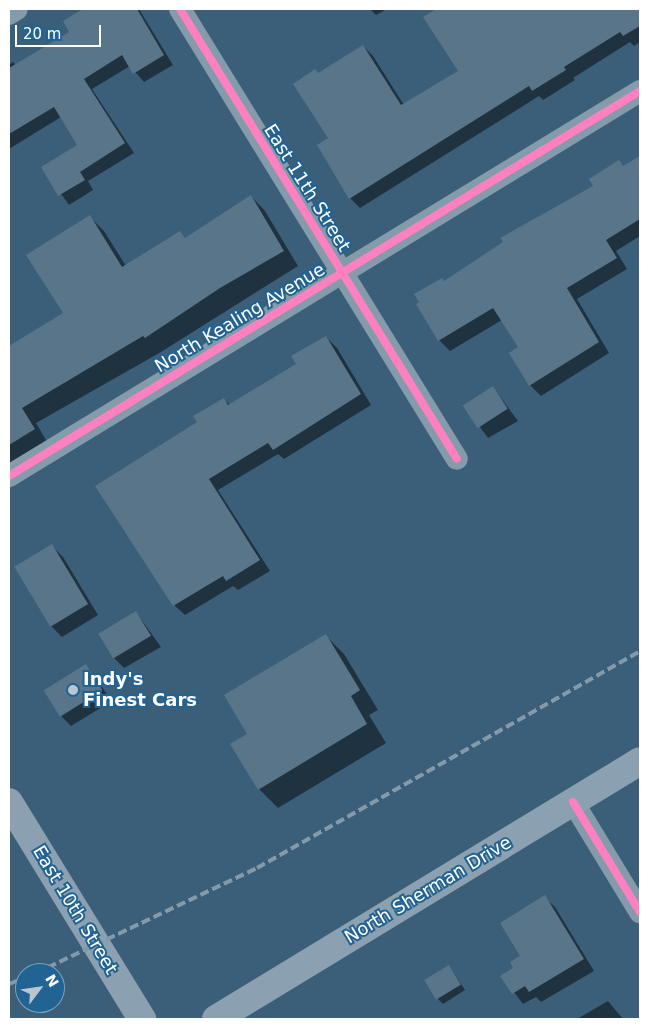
<!DOCTYPE html>
<html>
<head>
<meta charset="utf-8">
<style>
  body { margin:0 }
  #map { position:relative; width:649px; height:1028px; overflow:hidden; background:#3b5f79; font-family:"DejaVu Sans",sans-serif }
  div>[style] { position:absolute }
  .shadow>* { inset:0; background:#0007 }
  .building>* { inset:0; background:#59758a; transform-origin:0 0 }
  .street>* { height:22px; margin:-11px; padding:0 11px; transform-origin:11px; border-radius:11px; background:#839bab }
  .secondary>* { height:28px; margin:-14px; padding:0 14px; transform-origin:14px; border-radius:14px; background:#8ba0b0 }
  .rail>* { height:4px; margin-top:-2px; transform-origin:0; background:repeating-linear-gradient(90deg,#829aab 0 9px,transparent 0 13px) }
  .cycleway>* { height:8px; margin:-4px; padding:0 4px; transform-origin:4px; border-radius:4px; background:#ff80c0 }
  .dots>* { width:14px; height:14px; translate:-50% -50%; box-sizing:border-box; border:2px solid #216393; border-radius:50% }
  span { translate:-50% -50%; white-space:nowrap; text-align:center; line-height:1.15; -webkit-text-stroke:4px #216393; paint-order:stroke }
  .street-label { font-size:18px; color:#fff }
  .poi-label { font-size:18px; color:#fff; font-weight:700 }
  .left { translate:0 -50%; text-align:left }
  .frame { position:absolute; inset:0; border:10px solid #fff; pointer-events:none }
  .north { position:absolute; left:15px; top:963px; width:50px; height:50px; box-sizing:border-box; background:#216393; border:1px solid #7aa1be; border-radius:50%; rotate:59deg; font-size:14px; font-weight:700; line-height:20px; text-align:center; color:#fff }
  .north::after { content:''; display:block; margin:auto; width:18px; height:22px; background:#bac7d0; clip-path:polygon(50% 0,100% 100%,50% 72%,0 100%) }
  .scale { position:absolute; left:15px; top:25px; width:86px; height:22px; box-sizing:border-box; border:2px solid #fff; border-top:0; padding-left:6px; font-size:15px; line-height:18px; white-space:nowrap; color:#fff; -webkit-text-stroke:4px #216393; paint-order:stroke }
</style>
</head>
<body>
<div id="map">
  <div class="shadow">
    <i style="clip-path:polygon(85px 9px,90px 9px,98px 17px,111px 9px,139px 9px,173px 65px,144px 82px,130px 66px,92px 89px,134px 153px,88px 181px,93px 190px,69px 205px,42px 167px,78px 145px,61px 117px,9px 149px,9px 65px,13px 62px,16px 65px,71px 32px,64px 22px)"></i>
    <i style="clip-path:polygon(370px 9px,387px 9px,376px 15px)"></i>
    <i style="clip-path:polygon(438px 9px,531px 9px,539px 22px,561px 9px,640px 9px,640px 42px,634px 46px,630px 42px,573px 78px,575px 80px,543px 100px,539px 96px,360px 208px,350px 198px,330px 138px,318px 74px,363px 46px,373px 56px,404px 105px,459px 72px,425px 17px)"></i>
    <i style="clip-path:polygon(640px 157px,640px 236px,616px 251px,627px 269px,577px 299px,609px 353px,541px 396px,530px 385px,511px 353px,520px 348px,502px 320px,450px 351px,439px 340px,418px 305px,444px 282px,595px 186px,619px 162px,624px 167px)"></i>
    <i style="clip-path:polygon(251px 196px,265px 211px,298px 266px,161px 352px,36px 423px,49px 445px,9px 469px,9px 348px,65px 314px,89px 216px,104px 231px,126px 266px,180px 233px,186px 239px)"></i>
    <i style="clip-path:polygon(326px 337px,337px 348px,371px 405px,284px 459px,278px 454px,218px 490px,270px 571px,238px 590px,233px 586px,185px 615px,174px 605px,198px 422px,224px 399px,230px 405px,298px 365px)"></i>
    <i style="clip-path:polygon(493px 387px,518px 421px,488px 438px,464px 405px)"></i>
    <i style="clip-path:polygon(52px 546px,63px 557px,98px 615px,62px 637px,51px 626px)"></i>
    <i style="clip-path:polygon(136px 612px,161px 647px,124px 668px,114px 658px)"></i>
    <i style="clip-path:polygon(325px 635px,344px 654px,378px 710px,369px 715px,386px 743px,278px 808px,259px 789px,249px 734px)"></i>
    <i style="clip-path:polygon(86px 665px,112px 701px,71px 726px,60px 715px)"></i>
    <i style="clip-path:polygon(544px 897px,555px 907px,594px 971px,541px 1002px,536px 997px,523px 1004px,502px 976px,515px 968px,522px 957px)"></i>
    <i style="clip-path:polygon(449px 966px,465px 990px,443px 1004px,438px 999px)"></i>
    <i style="clip-path:polygon(608px 1001px,623px 1019px,577px 1019px)"></i>
  </div>
  <div class="building">
    <i style="clip-path:polygon(83px 9px,137px 9px,164px 55px,133px 74px,122px 55px,84px 79px,125px 143px,80px 172px,85px 180px,58px 196px,41px 167px,77px 145px,54px 107px,9px 134px,9px 68px,69px 32px,63px 21px)"></i>
    <i style="clip-path:polygon(436px 9px,640px 9px,640px 26px,623px 36px,620px 32px,564px 67px,566px 70px,532px 91px,529px 86px,349px 199px,317px 145px,328px 138px,293px 84px,315px 69px,318px 73px,363px 45px,401px 105px,458px 71px,423px 17px)"></i>
    <i style="clip-path:polygon(640px 156px,640px 219px,606px 240px,617px 258px,567px 288px,599px 342px,529px 386px,509px 353px,518px 347px,493px 308px,438px 341px,416px 304px,419px 302px,414px 294px,442px 278px,444px 281px,503px 242px,500px 238px,593px 186px,589px 179px,619px 160px,623px 166px)"></i>
    <i style="clip-path:polygon(251px 195px,284px 251px,220px 288px,145px 338px,143px 336px,22px 408px,35px 429px,9px 445px,9px 346px,63px 313px,26px 255px,90px 215px,122px 267px,180px 231px,185px 238px)"></i>
    <i style="clip-path:polygon(326px 336px,361px 394px,273px 450px,268px 443px,209px 479px,260px 560px,226px 581px,223px 576px,173px 606px,95px 486px,197px 422px,193px 416px,224px 398px,228px 405px,296px 364px,291px 356px)"></i>
    <i style="left:493px;top:386px;width:27px;height:36px;rotate:57deg"></i>
    <i style="left:52px;top:544px;width:70px;height:44px;rotate:59deg"></i>
    <i style="left:136px;top:611px;width:29px;height:44px;rotate:59deg"></i>
    <i style="clip-path:polygon(326px 634px,360px 690px,351px 696px,367px 724px,258px 790px,230px 744px,247px 734px,224px 695px)"></i>
    <i style="left:86px;top:664px;width:31px;height:50px;rotate:58deg"></i>
    <i style="clip-path:polygon(545px 895px,584px 959px,529px 992px,525px 986px,512px 994px,500px 976px,513px 968px,510px 962px,520px 956px,500px 923px)"></i>
    <i style="left:449px;top:965px;width:23px;height:29px;rotate:59deg"></i>
  </div>
  <div class="street">
    <i style="left:180px;top:9px;width:528px;rotate:58.39deg"></i>
    <i style="left:9px;top:14px;width:9px;rotate:-32deg"></i>
    <i style="left:9px;top:476px;width:739px;rotate:-31.39deg"></i>
    <i style="left:573px;top:802px;width:129px;rotate:58.7deg"></i>
  </div>
  <div class="secondary">
    <i style="left:9px;top:802px;width:255px;rotate:58.5deg"></i>
    <i style="left:216px;top:1019px;width:496px;rotate:-31.3deg"></i>
  </div>
  <div class="rail">
    <i style="left:36px;top:973px;width:245px;rotate:-25.4deg"></i>
    <i style="left:257px;top:868px;width:440px;rotate:-29.5deg"></i>
    <i style="left:9px;top:984px;width:17px;rotate:-21deg"></i>
  </div>
  <div class="cycleway">
    <i style="left:180px;top:9px;width:528px;rotate:58.39deg"></i>
    <i style="left:9px;top:476px;width:739px;rotate:-31.39deg"></i>
    <i style="left:573px;top:802px;width:129px;rotate:58.7deg"></i>
  </div>
  <div class="dots">
    <i style="left:73px;top:690px;background:#bac7d0"></i>
  </div>
  <div class="street-label">
    <span style="left:307px;top:188px;rotate:58deg">East 11th Street</span>
    <span style="left:240px;top:318px;rotate:-31deg">North Kealing Avenue</span>
    <span style="left:428px;top:890px;rotate:-31deg">North Sherman Drive</span>
    <span style="left:75px;top:910px;rotate:59deg">East 10th Street</span>
  </div>
  <div class="poi-label">
    <span class="left" style="left:83px;top:690px">Indy's<br>Finest Cars</span>
  </div>
  <div class="frame"></div>
  <div class="north">N</div>
  <div class="scale">20 m</div>
</div>
</body>
</html>
